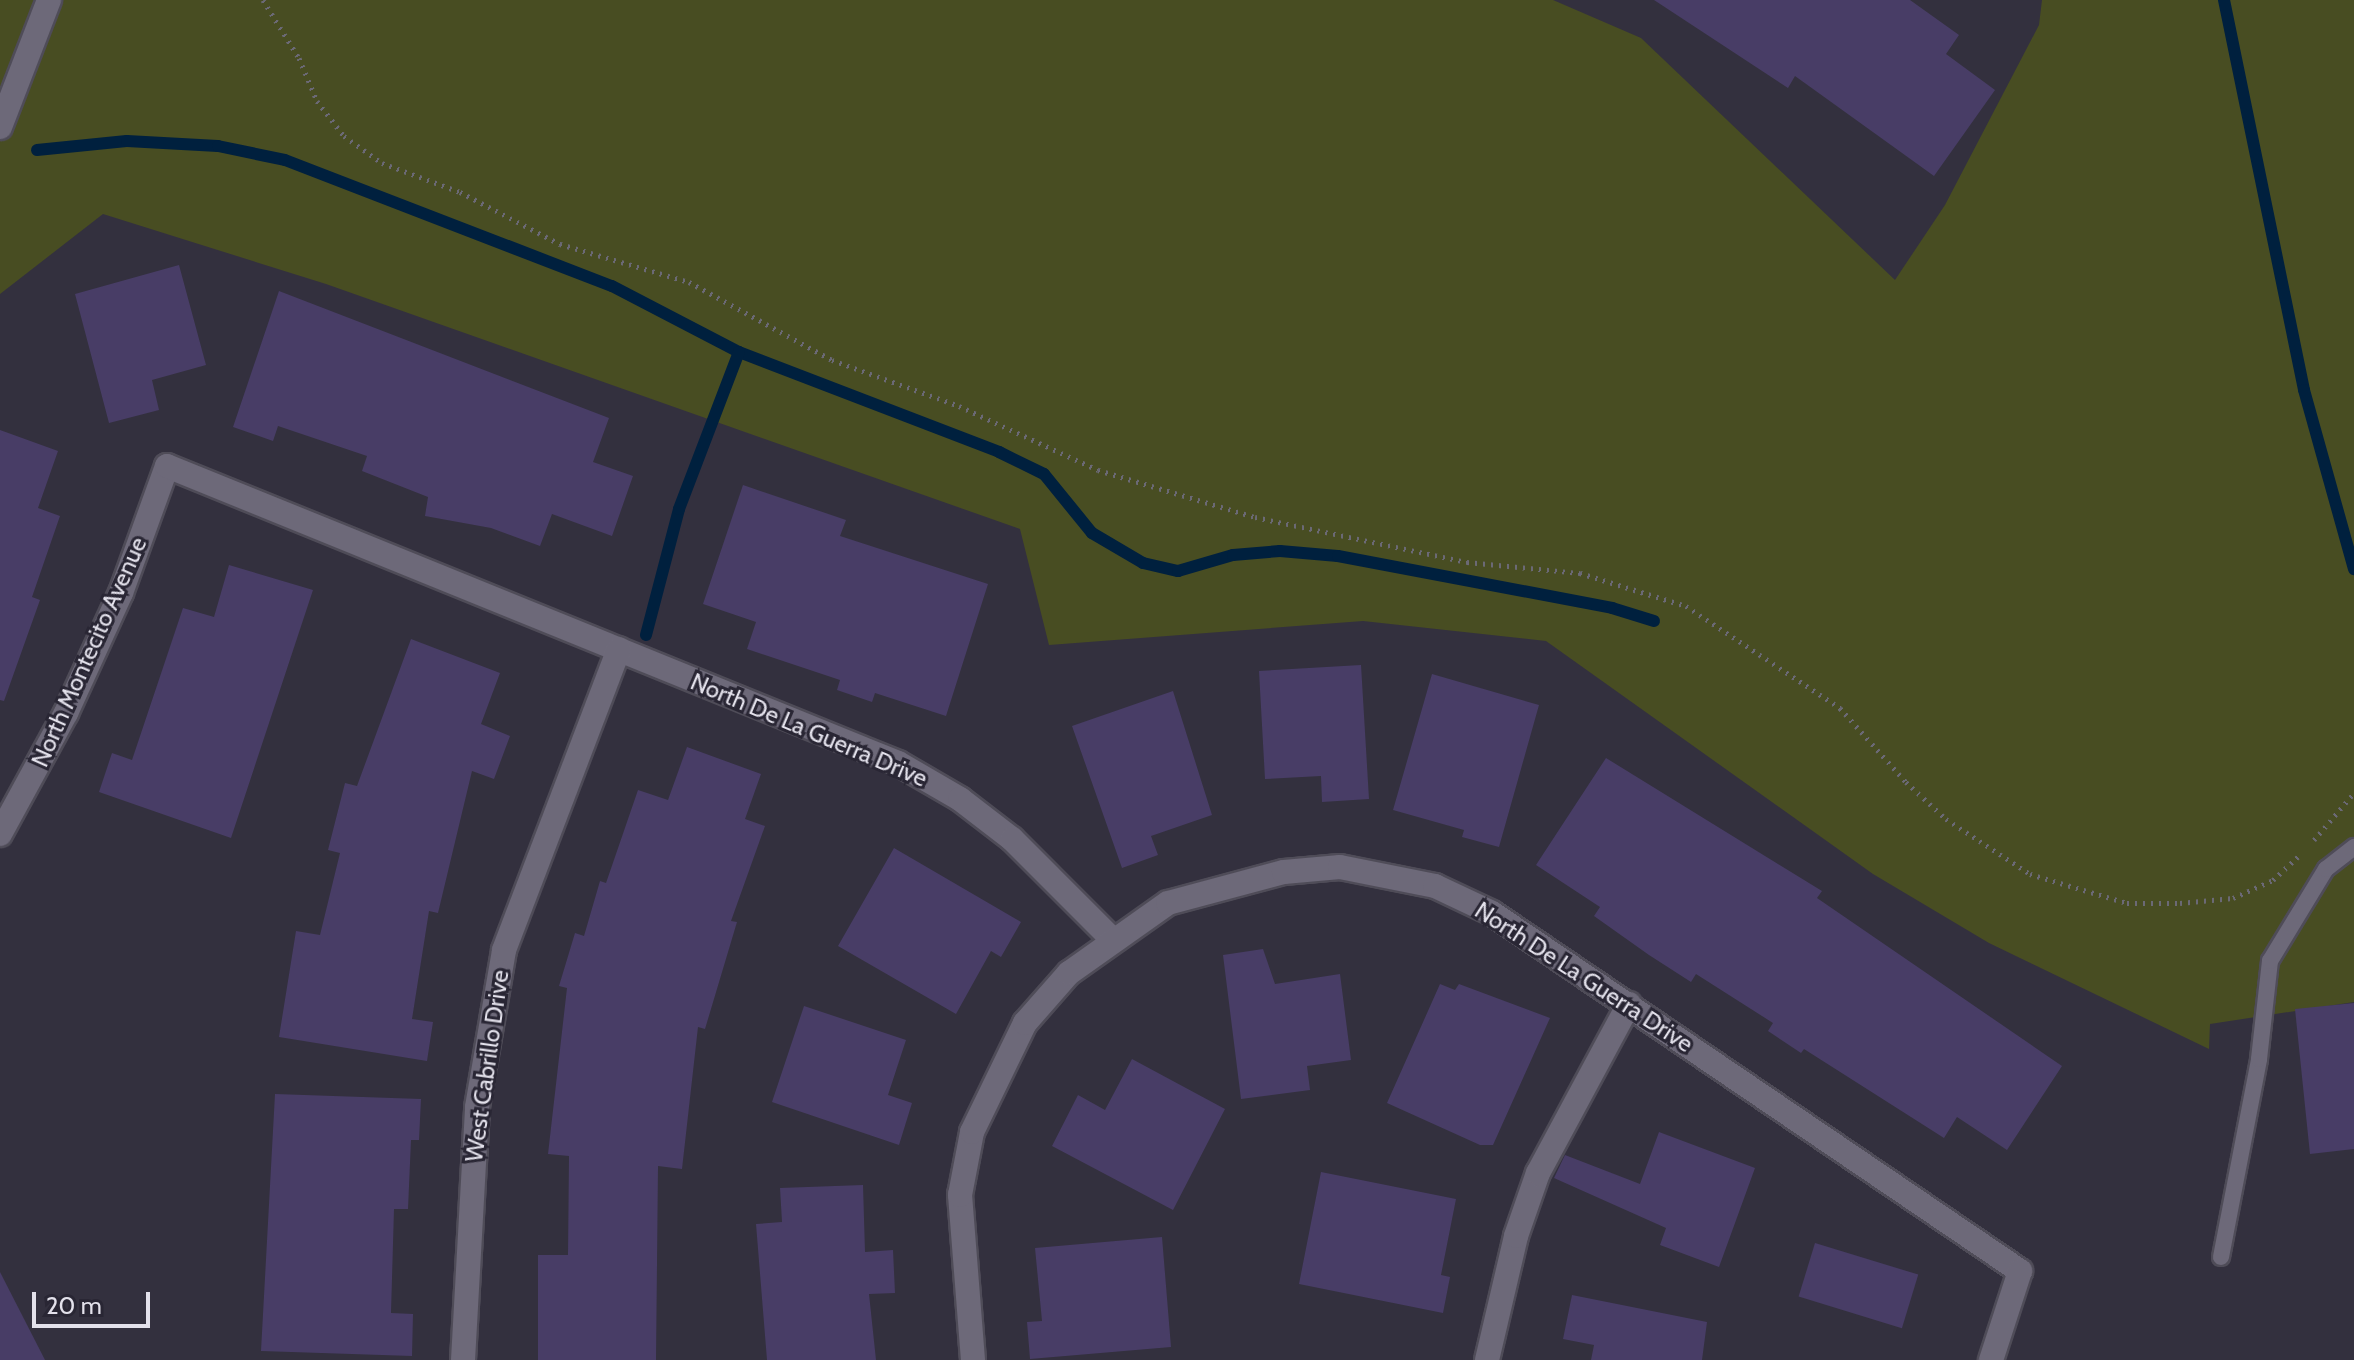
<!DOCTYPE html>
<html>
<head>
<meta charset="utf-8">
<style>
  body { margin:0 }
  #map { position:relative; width:2354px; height:1360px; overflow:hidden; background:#33303e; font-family:Cabin,sans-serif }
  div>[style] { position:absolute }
  .green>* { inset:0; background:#484d22 }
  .stream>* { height:12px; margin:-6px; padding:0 6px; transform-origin:6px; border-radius:6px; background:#00203e }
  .building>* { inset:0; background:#483d66; transform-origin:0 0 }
  .path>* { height:5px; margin-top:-2.5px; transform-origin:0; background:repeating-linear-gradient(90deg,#6b6975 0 2px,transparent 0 8px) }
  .roads { filter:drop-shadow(2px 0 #4f4c58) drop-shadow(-2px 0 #4f4c58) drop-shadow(0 2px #4f4c58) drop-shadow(0 -2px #4f4c58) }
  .lane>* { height:16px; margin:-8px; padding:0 8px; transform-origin:8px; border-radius:8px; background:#6d6979 }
  .street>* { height:24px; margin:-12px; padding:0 12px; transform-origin:12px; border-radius:12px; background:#6d6979 }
  .secondary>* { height:24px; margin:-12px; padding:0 12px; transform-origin:12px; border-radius:12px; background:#6d6979 }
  span { translate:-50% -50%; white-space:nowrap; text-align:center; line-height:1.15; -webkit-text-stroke:6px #292634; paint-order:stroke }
  .street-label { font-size:24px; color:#e3e1eb }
  .scale { position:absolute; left:32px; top:1292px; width:118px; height:36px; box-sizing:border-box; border:4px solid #e3e1eb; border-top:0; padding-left:10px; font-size:24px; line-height:28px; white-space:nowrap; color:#e3e1eb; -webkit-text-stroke:6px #292634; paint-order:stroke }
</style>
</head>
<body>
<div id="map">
  <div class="green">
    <i style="clip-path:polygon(0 0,1553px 0,1641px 38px,1895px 280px,1945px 205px,2039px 25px,2042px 0,2354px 0,2354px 1002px,2210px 1024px,2209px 1049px,1989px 943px,1873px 874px,1546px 641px,1363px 621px,1049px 645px,1020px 529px,326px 284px,103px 214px,0 294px)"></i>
  </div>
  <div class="stream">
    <i style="left:2224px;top:0;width:398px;rotate:78.4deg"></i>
    <i style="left:2304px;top:390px;width:186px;rotate:74.4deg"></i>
    <i style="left:37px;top:150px;width:90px;rotate:-5.7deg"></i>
    <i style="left:127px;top:141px;width:91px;rotate:3.1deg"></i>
    <i style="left:218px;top:146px;width:68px;rotate:11.8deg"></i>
    <i style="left:285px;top:160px;width:350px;rotate:21.1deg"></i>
    <i style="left:612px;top:286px;width:143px;rotate:27.5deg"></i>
    <i style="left:739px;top:352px;width:279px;rotate:21deg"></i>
    <i style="left:999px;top:452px;width:50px;rotate:26.1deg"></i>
    <i style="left:1044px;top:474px;width:76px;rotate:50.9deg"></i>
    <i style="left:1092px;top:533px;width:59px;rotate:30.5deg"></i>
    <i style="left:1143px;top:563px;width:36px;rotate:13deg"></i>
    <i style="left:1178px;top:571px;width:57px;rotate:-16.2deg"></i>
    <i style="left:1233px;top:555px;width:47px;rotate:-4.9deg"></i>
    <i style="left:1280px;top:551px;width:58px;rotate:4.9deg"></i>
    <i style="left:1338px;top:556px;width:279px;rotate:10.7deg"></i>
    <i style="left:1612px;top:608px;width:44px;rotate:17.2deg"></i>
    <i style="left:646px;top:635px;width:130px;rotate:-75.3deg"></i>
    <i style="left:679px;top:509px;width:168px;rotate:-69.1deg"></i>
  </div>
  <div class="building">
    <i style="clip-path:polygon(1654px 0,1910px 0,1959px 35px,1946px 54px,1995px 90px,1934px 176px,1795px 76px,1788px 88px)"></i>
    <i style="clip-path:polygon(179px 265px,206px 365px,152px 380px,159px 410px,109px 423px,75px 294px)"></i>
    <i style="clip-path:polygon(279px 291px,609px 418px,593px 462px,633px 476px,612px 536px,552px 514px,540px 546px,491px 528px,425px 516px,428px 497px,362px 471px,367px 456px,278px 426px,273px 441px,233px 427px)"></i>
    <i style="clip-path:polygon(0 430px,58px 451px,38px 508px,60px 516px,32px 597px,40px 600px,4px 701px,0 700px)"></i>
    <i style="clip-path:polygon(743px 485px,846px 520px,840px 536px,988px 584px,946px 716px,875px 693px,872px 702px,837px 690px,840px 680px,747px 649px,756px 622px,703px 604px)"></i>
    <i style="clip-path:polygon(229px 565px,313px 590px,231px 838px,99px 792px,112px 753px,132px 760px,183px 608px,214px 617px)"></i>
    <i style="clip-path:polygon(411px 639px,500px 673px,481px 724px,510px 736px,494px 779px,472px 771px,438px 913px,429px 911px,412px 1019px,433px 1022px,427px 1061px,279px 1037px,296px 931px,320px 935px,340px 853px,328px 850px,345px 783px,357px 786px)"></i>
    <i style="clip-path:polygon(1361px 665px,1369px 799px,1322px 802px,1321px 776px,1265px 779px,1259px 671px)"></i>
    <i style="clip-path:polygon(1432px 674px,1539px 705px,1499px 847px,1462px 837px,1464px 830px,1393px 810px)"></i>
    <i style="clip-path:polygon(1173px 691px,1212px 815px,1151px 836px,1158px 855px,1122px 868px,1072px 726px)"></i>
    <i style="clip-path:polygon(687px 747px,761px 774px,745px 819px,765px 826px,731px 921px,737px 922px,705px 1029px,698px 1027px,682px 1169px,658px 1166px,656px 1360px,538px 1360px,538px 1255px,568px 1255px,569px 1156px,548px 1154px,567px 988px,559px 986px,575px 933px,584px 936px,600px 881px,606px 883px,638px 790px,668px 800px)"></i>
    <i style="clip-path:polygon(1606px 758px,1822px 891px,1817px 898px,2062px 1066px,2007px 1150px,1957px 1117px,1944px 1138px,1804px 1049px,1801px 1053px,1768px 1031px,1773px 1023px,1696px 974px,1691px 982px,1649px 955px,1594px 916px,1600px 907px,1536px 865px)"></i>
    <i style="clip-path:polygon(894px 848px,1021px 922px,1001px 957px,991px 951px,956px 1014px,838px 946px)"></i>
    <i style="clip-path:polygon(1263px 949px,1275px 984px,1340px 974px,1351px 1060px,1307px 1066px,1310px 1090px,1241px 1099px,1223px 955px)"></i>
    <i style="clip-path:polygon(1440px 984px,1455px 990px,1459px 984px,1550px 1018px,1493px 1145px,1480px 1145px,1387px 1103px)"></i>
    <i style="clip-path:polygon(2354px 1003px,2354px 1149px,2310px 1154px,2295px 1009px)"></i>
    <i style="clip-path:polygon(804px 1006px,906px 1040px,888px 1095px,912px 1103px,899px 1145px,772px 1102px)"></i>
    <i style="clip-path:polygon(1132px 1059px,1225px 1109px,1173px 1210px,1052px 1146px,1078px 1095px,1105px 1110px)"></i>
    <i style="clip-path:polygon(275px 1094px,421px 1099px,419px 1140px,411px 1140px,408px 1209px,394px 1209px,391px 1313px,413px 1314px,412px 1356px,261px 1351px)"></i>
    <i style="clip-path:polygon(1659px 1132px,1755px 1168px,1719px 1267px,1660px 1245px,1666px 1228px,1554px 1178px,1565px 1155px,1640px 1184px)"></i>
    <i style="clip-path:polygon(1321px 1172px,1456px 1199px,1441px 1275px,1450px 1277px,1443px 1313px,1299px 1284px)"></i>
    <i style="clip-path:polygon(863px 1185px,865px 1252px,893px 1250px,895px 1293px,869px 1294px,876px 1360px,767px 1360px,756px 1224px,782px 1222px,780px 1188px)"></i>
    <i style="clip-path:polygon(1162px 1237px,1171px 1347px,1030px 1359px,1027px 1322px,1042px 1321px,1035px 1248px)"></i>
    <i style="left:1815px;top:1243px;width:108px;height:56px;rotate:17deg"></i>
    <i style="clip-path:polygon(0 1272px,45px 1360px,0 1360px)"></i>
    <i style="clip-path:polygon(1572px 1295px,1707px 1322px,1702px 1360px,1591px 1360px,1594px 1345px,1563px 1339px)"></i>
  </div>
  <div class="path">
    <i style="left:263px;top:0;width:68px;rotate:58.2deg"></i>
    <i style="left:299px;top:58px;width:47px;rotate:67.3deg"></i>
    <i style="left:317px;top:101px;width:44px;rotate:52.4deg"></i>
    <i style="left:344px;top:136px;width:47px;rotate:35.4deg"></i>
    <i style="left:382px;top:163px;width:83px;rotate:20.4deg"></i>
    <i style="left:460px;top:192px;width:113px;rotate:27.5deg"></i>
    <i style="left:560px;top:244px;width:134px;rotate:16.4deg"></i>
    <i style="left:689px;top:282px;width:163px;rotate:28.6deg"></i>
    <i style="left:832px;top:360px;width:135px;rotate:19.9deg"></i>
    <i style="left:959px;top:406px;width:153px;rotate:24.7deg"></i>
    <i style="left:1098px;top:470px;width:164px;rotate:16.7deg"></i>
    <i style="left:1255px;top:517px;width:217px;rotate:12deg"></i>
    <i style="left:1467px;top:562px;width:114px;rotate:5.6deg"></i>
    <i style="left:1580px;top:573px;width:111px;rotate:17.3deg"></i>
    <i style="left:1686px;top:606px;width:185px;rotate:33.5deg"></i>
    <i style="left:1840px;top:708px;width:99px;rotate:48.3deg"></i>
    <i style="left:1906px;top:782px;width:54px;rotate:42.8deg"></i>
    <i style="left:1946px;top:819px;width:100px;rotate:33.2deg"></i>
    <i style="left:2030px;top:874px;width:101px;rotate:16.6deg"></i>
    <i style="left:2127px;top:903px;width:53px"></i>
    <i style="left:2180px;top:903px;width:53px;rotate:-5.4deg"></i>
    <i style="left:2233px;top:898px;width:44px;rotate:-24.2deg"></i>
    <i style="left:2273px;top:880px;width:35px;rotate:-43deg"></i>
    <i style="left:2314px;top:840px;width:62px;rotate:-49.6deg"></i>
  </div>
  <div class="roads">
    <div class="lane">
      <i style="left:2221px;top:1257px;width:202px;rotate:-79.1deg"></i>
      <i style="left:2259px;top:1059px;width:99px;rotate:-83.6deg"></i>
      <i style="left:2270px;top:961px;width:108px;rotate:-58.7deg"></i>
      <i style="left:2326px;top:869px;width:36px;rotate:-38deg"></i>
    </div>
    <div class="street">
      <i style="left:0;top:834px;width:138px;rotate:-61.4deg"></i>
      <i style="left:66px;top:713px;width:132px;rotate:-65.4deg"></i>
      <i style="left:121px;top:593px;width:135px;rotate:-70.1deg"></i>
      <i style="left:167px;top:466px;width:789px;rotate:22.11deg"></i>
      <i style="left:898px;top:763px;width:72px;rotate:30.1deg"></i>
      <i style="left:960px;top:799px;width:66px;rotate:37.6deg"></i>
      <i style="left:1012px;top:839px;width:141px;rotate:45deg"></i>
      <i style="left:463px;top:1360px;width:253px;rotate:-86.8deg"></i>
      <i style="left:477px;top:1107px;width:159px;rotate:-80.2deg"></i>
      <i style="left:504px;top:950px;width:322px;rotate:-69.1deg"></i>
      <i style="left:973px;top:1360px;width:166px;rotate:-94.5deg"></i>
      <i style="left:960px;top:1195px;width:64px;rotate:-79.2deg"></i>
      <i style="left:972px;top:1132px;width:121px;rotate:-64.1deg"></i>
      <i style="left:1025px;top:1023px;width:67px;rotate:-48.7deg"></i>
      <i style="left:1069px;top:973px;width:121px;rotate:-35.3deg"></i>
      <i style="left:1168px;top:903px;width:120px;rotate:-15deg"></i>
      <i style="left:1284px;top:872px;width:56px;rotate:-5.1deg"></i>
      <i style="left:1340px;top:867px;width:97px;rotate:11.3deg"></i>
      <i style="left:1435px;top:886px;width:63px;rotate:25.3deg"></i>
      <i style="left:1492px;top:913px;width:638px;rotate:34.14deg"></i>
      <i style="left:2020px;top:1271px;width:94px;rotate:108deg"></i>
      <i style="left:1487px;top:1360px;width:127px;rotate:-76.8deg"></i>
      <i style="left:1516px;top:1236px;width:67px;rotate:-70.8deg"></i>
      <i style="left:1538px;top:1173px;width:192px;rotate:-61.7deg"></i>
    </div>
    <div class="secondary">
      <i style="left:0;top:127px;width:136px;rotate:-68.9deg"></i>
    </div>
  </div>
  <div class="street-label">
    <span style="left:89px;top:652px;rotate:-66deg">North Montecito Avenue</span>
    <span style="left:809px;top:730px;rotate:23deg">North De La Guerra Drive</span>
    <span style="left:1584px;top:977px;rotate:33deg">North De La Guerra Drive</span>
    <span style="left:487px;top:1066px;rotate:-82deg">West Cabrillo Drive</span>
  </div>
  <div class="scale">20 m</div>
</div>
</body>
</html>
